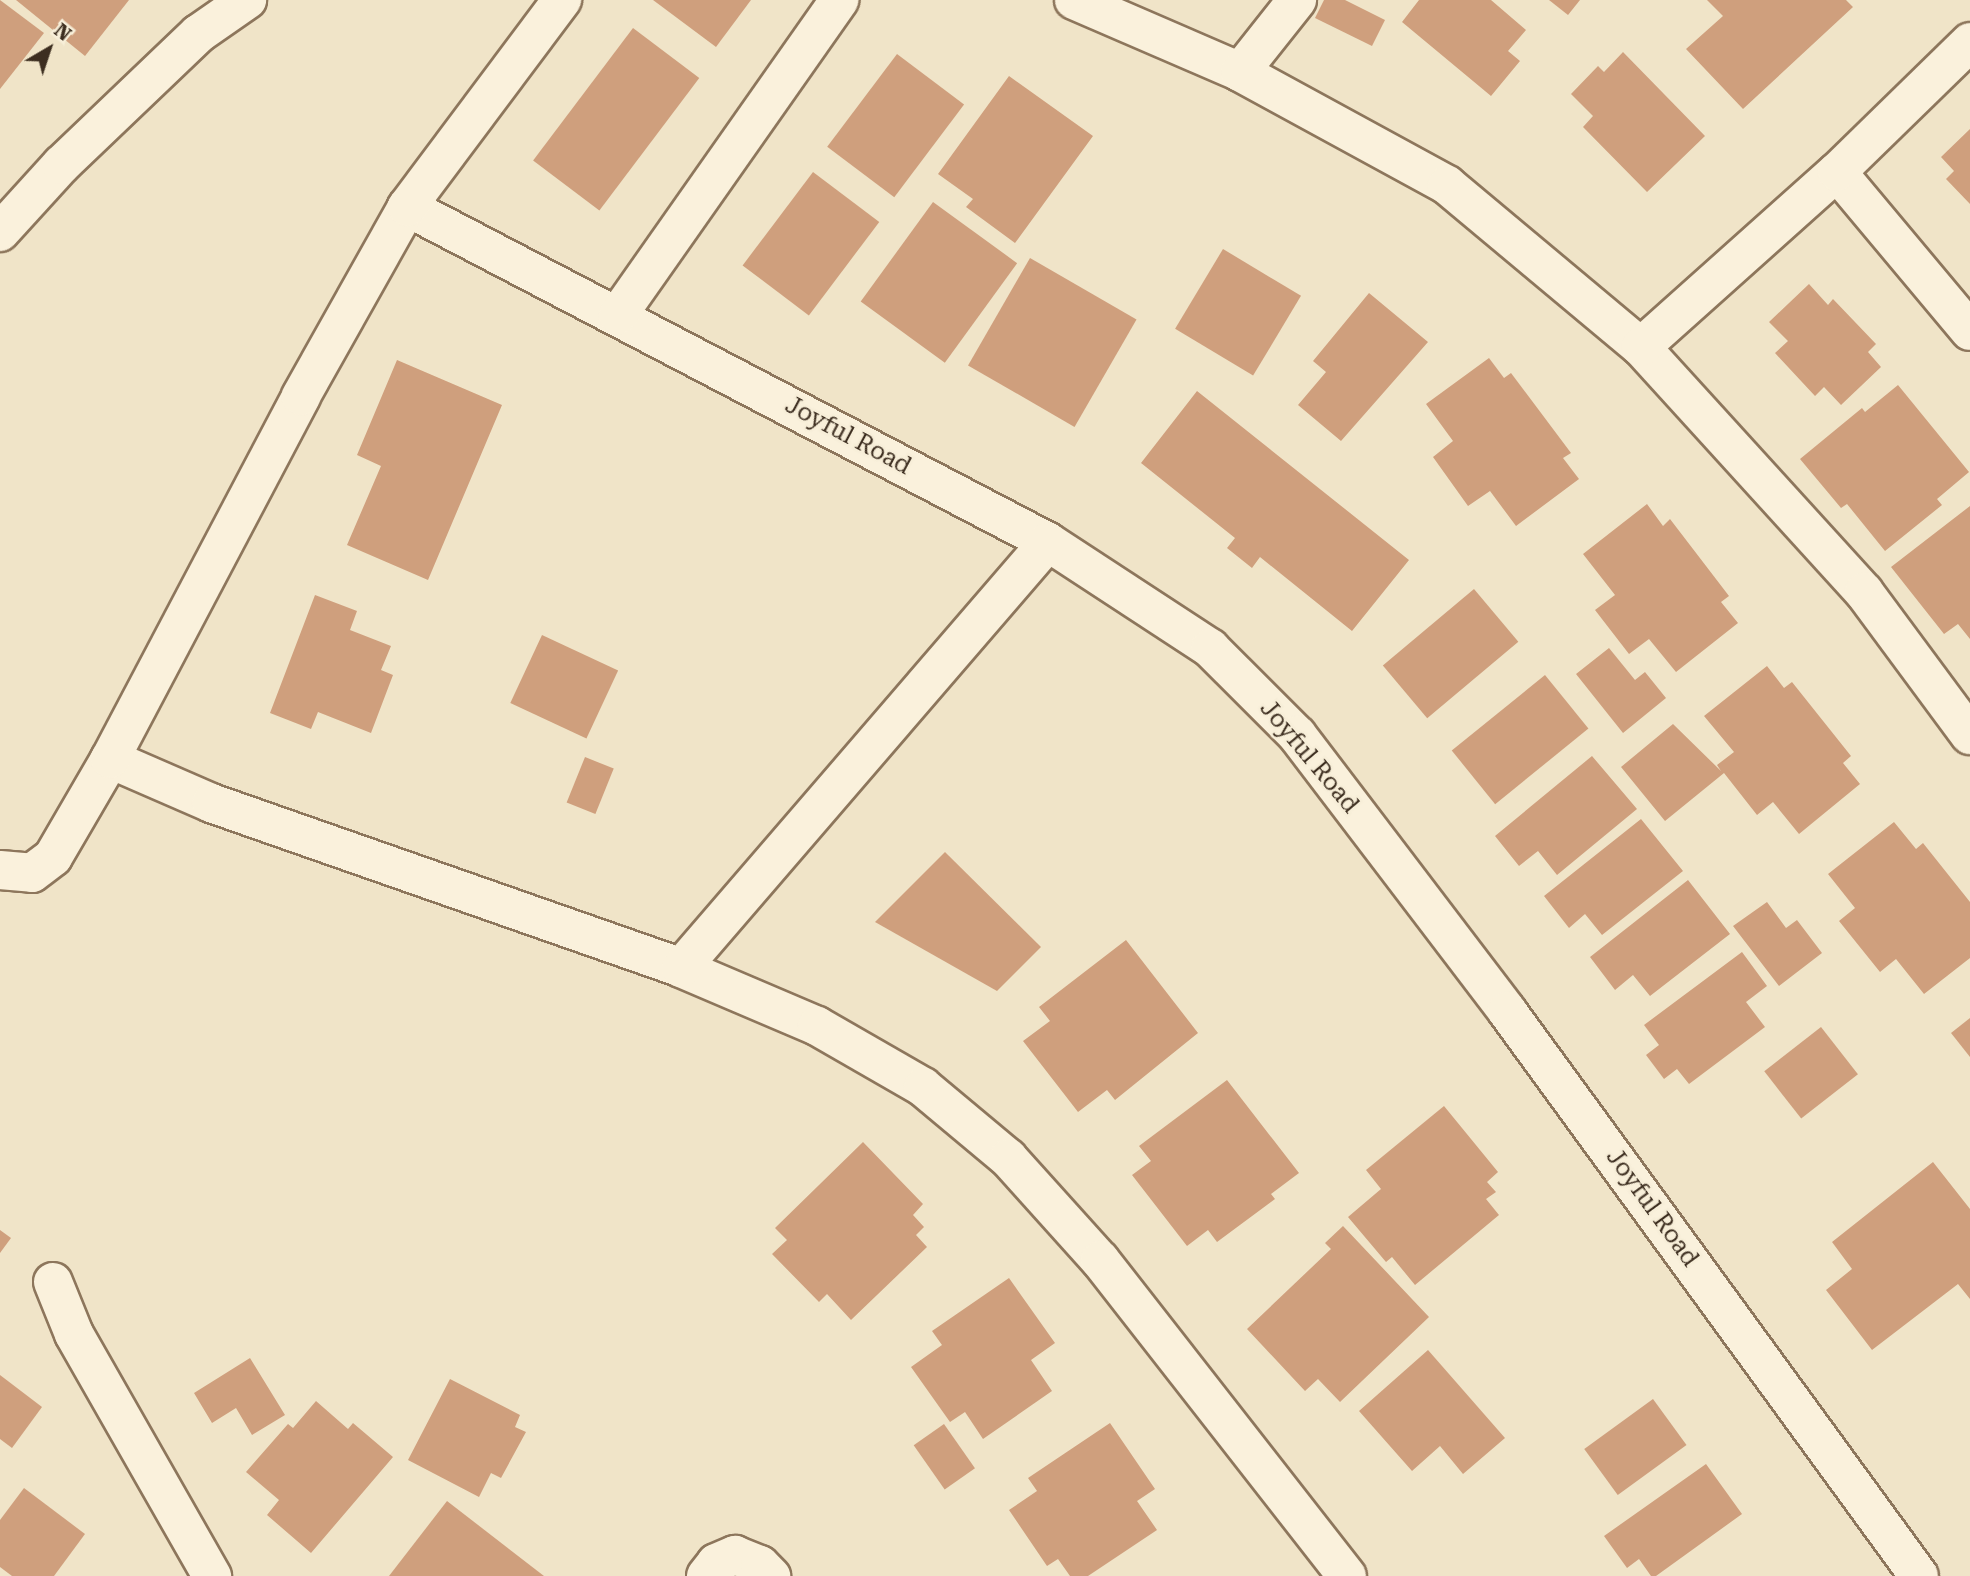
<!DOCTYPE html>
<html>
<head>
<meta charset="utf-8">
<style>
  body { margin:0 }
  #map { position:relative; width:1970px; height:1576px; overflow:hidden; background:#f0e4c8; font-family:"Roboto Serif",serif }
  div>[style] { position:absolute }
  .building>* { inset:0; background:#cf9f7d; transform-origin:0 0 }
  .roads { filter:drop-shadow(2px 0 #8d765c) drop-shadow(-2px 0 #8d765c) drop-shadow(0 2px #8d765c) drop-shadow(0 -2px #8d765c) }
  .street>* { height:38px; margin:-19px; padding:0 19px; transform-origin:19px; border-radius:19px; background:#faf1dc }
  span { translate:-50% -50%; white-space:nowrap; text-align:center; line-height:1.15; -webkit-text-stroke:5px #f7eed8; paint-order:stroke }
  .street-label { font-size:24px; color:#3d2e20 }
  .north { position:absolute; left:14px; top:14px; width:70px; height:70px; -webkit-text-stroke:5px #f7eed8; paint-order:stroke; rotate:39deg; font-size:19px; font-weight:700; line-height:28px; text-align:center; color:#3d2e20 }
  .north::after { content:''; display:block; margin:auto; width:24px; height:32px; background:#3d2e20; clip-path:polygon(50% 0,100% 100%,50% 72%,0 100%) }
</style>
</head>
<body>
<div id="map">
  <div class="building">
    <i style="clip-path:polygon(0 0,44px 33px,0 89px)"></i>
    <i style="clip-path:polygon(16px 0,129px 0,85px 56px)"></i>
    <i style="clip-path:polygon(653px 0,751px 0,716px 47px)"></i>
    <i style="clip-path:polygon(1324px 0,1345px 0,1385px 20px,1372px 46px,1315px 18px)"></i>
    <i style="clip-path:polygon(1419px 0,1491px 0,1526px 30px,1508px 51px,1520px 61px,1491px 96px,1402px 22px)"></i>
    <i style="clip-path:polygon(1549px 0,1580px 0,1568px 15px)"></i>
    <i style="clip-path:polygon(1707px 0,1846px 0,1853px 7px,1743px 109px,1686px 49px,1723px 16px)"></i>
    <i style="left:633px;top:28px;width:83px;height:166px;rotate:37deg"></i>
    <i style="clip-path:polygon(1623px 52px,1705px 136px,1647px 192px,1583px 127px,1593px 116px,1571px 94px,1598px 66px,1604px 72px)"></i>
    <i style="left:897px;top:54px;width:84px;height:116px;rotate:37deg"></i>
    <i style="clip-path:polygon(1009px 76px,1093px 136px,1015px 243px,966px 207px,973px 199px,938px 174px)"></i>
    <i style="clip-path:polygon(1970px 129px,1970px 204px,1946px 179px,1954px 171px,1941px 157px)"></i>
    <i style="left:813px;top:172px;width:83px;height:117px;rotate:37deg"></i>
    <i style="left:933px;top:202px;width:104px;height:123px;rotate:36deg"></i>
    <i style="left:1223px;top:249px;width:91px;height:93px;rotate:31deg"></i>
    <i style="left:1030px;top:258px;width:123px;height:124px;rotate:30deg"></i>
    <i style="clip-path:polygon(1809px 284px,1828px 305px,1833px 299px,1876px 344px,1868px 352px,1881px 367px,1841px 405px,1824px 387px,1815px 396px,1775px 353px,1788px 341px,1769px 322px)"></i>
    <i style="clip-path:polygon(1369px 293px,1428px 342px,1341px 441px,1298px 405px,1326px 372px,1313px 361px)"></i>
    <i style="clip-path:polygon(1489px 358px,1504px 378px,1511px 373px,1571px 453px,1563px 458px,1579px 479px,1516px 526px,1490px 491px,1468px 506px,1433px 457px,1453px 441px,1426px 404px)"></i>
    <i style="clip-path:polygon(397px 360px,502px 405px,428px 580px,347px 545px,381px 466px,357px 455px)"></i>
    <i style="clip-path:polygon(1898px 385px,1969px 472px,1937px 499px,1942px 505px,1885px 551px,1847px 504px,1841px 508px,1800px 459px,1862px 408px,1865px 412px)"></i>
    <i style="clip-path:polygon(1197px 391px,1409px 560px,1352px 631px,1260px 557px,1252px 568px,1227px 548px,1235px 538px,1141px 463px)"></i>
    <i style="clip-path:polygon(1647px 504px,1663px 526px,1670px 519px,1729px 596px,1721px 602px,1738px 623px,1676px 672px,1649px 639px,1629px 654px,1595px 610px,1615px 595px,1583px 554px)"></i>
    <i style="clip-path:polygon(1970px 506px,1970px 639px,1958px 624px,1944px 634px,1891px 567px)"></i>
    <i style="left:1474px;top:589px;width:69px;height:119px;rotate:50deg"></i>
    <i style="clip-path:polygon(315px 595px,357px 611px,350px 630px,391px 646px,381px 670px,393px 675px,371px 733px,318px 712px,311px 729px,270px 713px)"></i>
    <i style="left:542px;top:635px;width:84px;height:75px;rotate:25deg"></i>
    <i style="clip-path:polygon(1609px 648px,1635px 680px,1645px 672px,1666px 698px,1623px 733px,1576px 674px)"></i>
    <i style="clip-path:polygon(1767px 666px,1784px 688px,1792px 682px,1851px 756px,1843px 763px,1860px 784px,1799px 834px,1773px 802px,1757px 815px,1724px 773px,1665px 821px,1621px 767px,1673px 724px,1721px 771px,1717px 765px,1734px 752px,1704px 716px)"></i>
    <i style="left:1545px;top:675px;width:69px;height:120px;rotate:51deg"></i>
    <i style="clip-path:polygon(1592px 756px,1637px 809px,1557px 875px,1538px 851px,1519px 866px,1495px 836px)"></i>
    <i style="left:585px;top:757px;width:31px;height:49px;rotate:22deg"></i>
    <i style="clip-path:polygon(1641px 819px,1683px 871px,1602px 935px,1585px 914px,1569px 928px,1544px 896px)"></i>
    <i style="clip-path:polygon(1894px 822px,1916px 849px,1923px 843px,1970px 902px,1970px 958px,1924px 994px,1896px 959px,1880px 972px,1839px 921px,1855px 908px,1828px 874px)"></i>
    <i style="clip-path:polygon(945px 852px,1041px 947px,997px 991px,875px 922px)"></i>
    <i style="clip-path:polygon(1688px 880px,1730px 934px,1650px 996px,1633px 975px,1615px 990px,1590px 957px)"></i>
    <i style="clip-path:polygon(1767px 902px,1786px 928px,1797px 920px,1822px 953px,1779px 986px,1733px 926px)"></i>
    <i style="clip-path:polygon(1126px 940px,1198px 1033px,1115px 1100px,1107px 1090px,1078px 1112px,1023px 1041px,1050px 1021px,1039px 1007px)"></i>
    <i style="clip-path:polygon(1742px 952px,1767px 986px,1746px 1002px,1765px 1027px,1689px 1084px,1677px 1069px,1664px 1079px,1646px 1055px,1659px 1045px,1644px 1025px)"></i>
    <i style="clip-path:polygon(1970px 1018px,1970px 1057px,1951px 1033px)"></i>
    <i style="left:1821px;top:1027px;width:60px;height:72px;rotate:52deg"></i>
    <i style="clip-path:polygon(1227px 1080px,1299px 1173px,1271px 1194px,1275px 1199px,1217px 1242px,1208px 1230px,1187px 1246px,1132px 1175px,1151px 1161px,1139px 1146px)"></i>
    <i style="clip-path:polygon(1444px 1106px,1498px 1172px,1487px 1182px,1496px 1192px,1486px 1199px,1499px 1215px,1415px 1285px,1392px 1257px,1386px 1262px,1348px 1217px,1381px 1189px,1366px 1170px)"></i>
    <i style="clip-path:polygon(863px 1142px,923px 1204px,913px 1215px,924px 1227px,916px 1235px,927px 1247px,851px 1320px,827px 1294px,819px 1302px,772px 1254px,787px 1240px,775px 1228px)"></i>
    <i style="clip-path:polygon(1933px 1162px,1970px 1209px,1970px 1299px,1958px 1284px,1872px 1350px,1826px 1290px,1852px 1269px,1832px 1242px)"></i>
    <i style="clip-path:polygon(1343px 1226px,1429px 1317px,1340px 1402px,1318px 1379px,1305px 1391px,1247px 1329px,1331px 1249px,1325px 1243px)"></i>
    <i style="clip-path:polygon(0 1230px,11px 1238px,0 1253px)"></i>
    <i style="clip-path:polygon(1009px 1278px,1055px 1343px,1031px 1360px,1052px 1391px,983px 1439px,965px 1412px,950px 1422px,911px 1367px,942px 1345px,932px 1331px)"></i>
    <i style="clip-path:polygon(1428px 1350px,1505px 1438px,1463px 1474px,1440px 1446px,1412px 1471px,1359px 1411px)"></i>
    <i style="clip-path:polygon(250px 1358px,285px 1415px,252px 1435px,236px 1408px,212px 1423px,194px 1393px)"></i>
    <i style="clip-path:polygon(0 1375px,42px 1407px,12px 1448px,0 1439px)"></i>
    <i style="clip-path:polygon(450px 1379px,520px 1415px,515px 1427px,526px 1432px,501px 1478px,491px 1473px,479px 1497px,408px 1460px)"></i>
    <i style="left:1653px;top:1399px;width:57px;height:85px;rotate:54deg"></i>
    <i style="clip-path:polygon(316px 1401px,348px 1429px,353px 1423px,393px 1457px,311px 1553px,267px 1515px,279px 1500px,246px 1472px,288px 1424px,293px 1428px)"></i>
    <i style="clip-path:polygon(1110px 1423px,1155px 1489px,1137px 1501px,1157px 1530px,1088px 1576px,1070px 1576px,1058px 1559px,1047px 1566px,1009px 1510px,1037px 1491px,1028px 1478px)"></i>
    <i style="left:944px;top:1424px;width:54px;height:37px;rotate:55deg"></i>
    <i style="clip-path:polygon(1706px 1464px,1742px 1514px,1656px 1576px,1651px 1576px,1639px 1559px,1627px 1568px,1604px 1536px)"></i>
    <i style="clip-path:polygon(24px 1488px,85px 1534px,54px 1576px,12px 1576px,0 1567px,0 1520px)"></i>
    <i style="clip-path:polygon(447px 1501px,544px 1576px,389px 1576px)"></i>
  </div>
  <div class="roads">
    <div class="street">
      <i style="left:1074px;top:0;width:181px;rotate:23.4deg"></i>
      <i style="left:1240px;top:72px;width:236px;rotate:28.6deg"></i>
      <i style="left:1447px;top:185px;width:253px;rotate:39.9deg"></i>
      <i style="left:1641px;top:347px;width:331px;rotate:47.7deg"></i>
      <i style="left:1864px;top:592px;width:178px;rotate:53.5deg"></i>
      <i style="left:1240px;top:72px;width:92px;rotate:-51.6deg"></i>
      <i style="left:1837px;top:172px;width:207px;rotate:50.1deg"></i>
      <i style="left:407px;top:207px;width:723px;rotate:27.59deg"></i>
      <i style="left:1048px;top:542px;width:194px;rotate:33.2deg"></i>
      <i style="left:1210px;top:648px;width:123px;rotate:45deg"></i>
      <i style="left:1297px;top:735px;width:347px;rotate:52.7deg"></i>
      <i style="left:1507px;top:1011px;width:699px;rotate:53.9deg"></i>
      <i style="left:0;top:232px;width:91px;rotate:-47.7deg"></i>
      <i style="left:61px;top:165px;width:190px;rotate:-43.7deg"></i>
      <i style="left:198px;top:34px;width:60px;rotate:-34.8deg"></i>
      <i style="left:618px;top:315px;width:385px;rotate:-54.9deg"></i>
      <i style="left:1641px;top:347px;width:263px;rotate:-41.8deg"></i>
      <i style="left:1837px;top:172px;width:186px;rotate:-44.3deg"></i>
      <i style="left:110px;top:759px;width:110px;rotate:23.5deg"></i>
      <i style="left:211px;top:803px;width:498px;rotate:19.3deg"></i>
      <i style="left:681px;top:968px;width:148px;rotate:23.1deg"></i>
      <i style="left:817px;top:1026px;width:122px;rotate:29.9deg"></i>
      <i style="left:923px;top:1087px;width:111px;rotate:39.9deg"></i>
      <i style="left:1008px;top:1158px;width:137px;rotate:48deg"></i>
      <i style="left:1100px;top:1260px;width:401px;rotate:52deg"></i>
      <i style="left:0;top:870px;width:32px;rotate:5deg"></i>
      <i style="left:32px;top:873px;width:26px;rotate:-37deg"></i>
      <i style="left:53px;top:857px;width:113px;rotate:-59.8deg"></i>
      <i style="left:110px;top:759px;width:410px;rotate:-62.2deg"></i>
      <i style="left:301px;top:396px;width:217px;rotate:-60.7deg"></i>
      <i style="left:407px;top:207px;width:259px;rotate:-53.2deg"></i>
      <i style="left:681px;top:968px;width:562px;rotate:-49.26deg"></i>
      <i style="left:53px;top:1282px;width:56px;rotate:68deg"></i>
      <i style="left:74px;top:1334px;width:279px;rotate:60.3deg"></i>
      <i style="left:706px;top:1576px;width:16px;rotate:-52deg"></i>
      <i style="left:716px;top:1563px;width:21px;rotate:-23deg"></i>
      <i style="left:735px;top:1555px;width:27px;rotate:22deg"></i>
      <i style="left:760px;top:1565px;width:16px;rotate:45deg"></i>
    </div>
  </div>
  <div class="street-label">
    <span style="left:848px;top:436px;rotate:28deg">Joyful Road</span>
    <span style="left:1309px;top:757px;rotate:50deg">Joyful Road</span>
    <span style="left:1652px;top:1208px;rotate:54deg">Joyful Road</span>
  </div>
  <div class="north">N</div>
</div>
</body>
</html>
